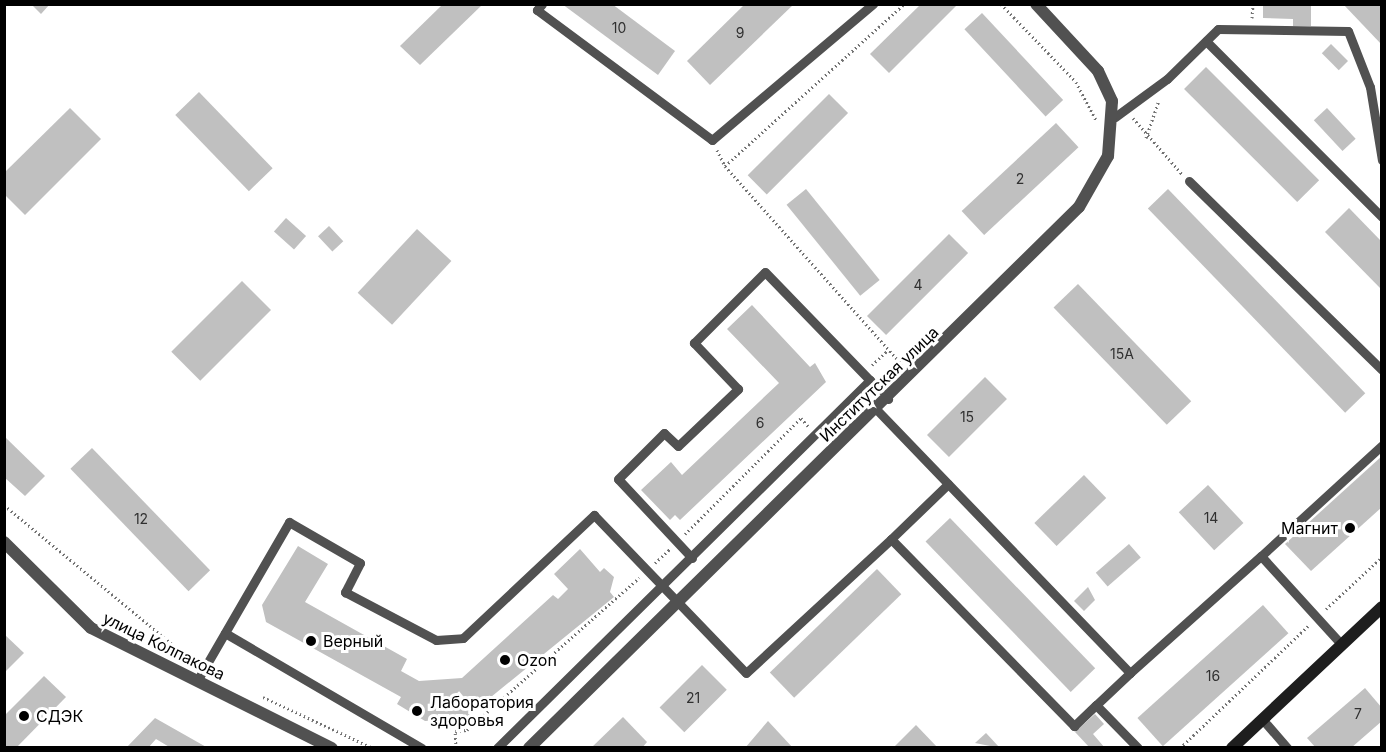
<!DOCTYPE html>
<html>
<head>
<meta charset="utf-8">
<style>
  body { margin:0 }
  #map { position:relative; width:1386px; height:752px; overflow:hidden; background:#fff; font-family:Inter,sans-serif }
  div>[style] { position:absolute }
  .building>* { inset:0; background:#c0c0c0; transform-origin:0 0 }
  .path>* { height:3px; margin-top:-1.5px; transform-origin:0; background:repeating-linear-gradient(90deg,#737373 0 1.5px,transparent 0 4.5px) }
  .service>* { height:9px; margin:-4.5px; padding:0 4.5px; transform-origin:4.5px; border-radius:4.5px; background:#515151 }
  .tertiary>* { height:12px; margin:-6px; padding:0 6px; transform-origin:6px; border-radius:6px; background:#515151 }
  .secondary>* { height:12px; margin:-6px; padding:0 6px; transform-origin:6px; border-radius:6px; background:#1e1e1e }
  .dots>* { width:16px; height:16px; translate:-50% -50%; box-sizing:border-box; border:3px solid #fff; border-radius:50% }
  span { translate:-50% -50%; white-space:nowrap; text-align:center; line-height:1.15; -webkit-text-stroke:6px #fff; paint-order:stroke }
  .number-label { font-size:14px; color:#303030 }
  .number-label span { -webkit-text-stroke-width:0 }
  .street-label { font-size:16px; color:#000 }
  .poi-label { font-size:16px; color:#000 }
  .right { translate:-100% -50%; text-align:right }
  .left { translate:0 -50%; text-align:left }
  .frame { position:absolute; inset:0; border:6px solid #000; pointer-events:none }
</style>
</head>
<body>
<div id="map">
  <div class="building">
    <i style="clip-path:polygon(31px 4px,50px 4px,41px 14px)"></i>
    <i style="clip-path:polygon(562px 4px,612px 4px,675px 51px,658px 75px)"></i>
    <i style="clip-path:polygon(745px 4px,794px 4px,710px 85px,687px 61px)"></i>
    <i style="clip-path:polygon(921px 4px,958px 4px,889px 73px,870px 54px)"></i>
    <i style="clip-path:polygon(1263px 4px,1311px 4px,1311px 26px,1293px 26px,1293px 19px,1263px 18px)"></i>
    <i style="clip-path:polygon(1343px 4px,1382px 4px,1382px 45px)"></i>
    <i style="clip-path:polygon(442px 5px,482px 5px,420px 65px,400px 46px)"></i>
    <i style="left:982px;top:13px;width:119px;height:24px;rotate:47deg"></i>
    <i style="left:1331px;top:44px;width:24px;height:13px;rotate:45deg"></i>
    <i style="left:1206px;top:67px;width:160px;height:31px;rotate:45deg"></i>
    <i style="left:199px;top:92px;width:106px;height:33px;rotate:46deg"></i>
    <i style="left:829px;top:94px;width:27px;height:115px;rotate:45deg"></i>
    <i style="clip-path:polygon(70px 108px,101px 139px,25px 215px,4px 194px,4px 173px)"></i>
    <i style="left:1327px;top:108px;width:42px;height:18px;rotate:47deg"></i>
    <i style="left:1056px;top:123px;width:33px;height:129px;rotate:47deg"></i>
    <i style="left:806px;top:189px;width:117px;height:25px;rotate:51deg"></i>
    <i style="left:1168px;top:189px;width:284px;height:28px;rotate:46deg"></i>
    <i style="clip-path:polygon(1349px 208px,1382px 242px,1382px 290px,1325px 232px)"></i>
    <i style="left:286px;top:218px;width:27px;height:18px;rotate:42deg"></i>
    <i style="left:329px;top:226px;width:21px;height:15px;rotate:47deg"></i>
    <i style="left:417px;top:229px;width:47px;height:87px;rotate:43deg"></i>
    <i style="left:949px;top:234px;width:27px;height:116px;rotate:45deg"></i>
    <i style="left:242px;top:281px;width:41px;height:100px;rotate:45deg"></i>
    <i style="left:1078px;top:284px;width:163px;height:34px;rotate:46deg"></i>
    <i style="clip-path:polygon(752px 305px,810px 367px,815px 363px,826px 382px,680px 520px,675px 515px,670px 520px,641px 490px,671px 462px,682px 475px,779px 383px,727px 329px)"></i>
    <i style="left:985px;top:377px;width:31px;height:82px;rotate:45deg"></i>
    <i style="clip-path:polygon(4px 436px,45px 476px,25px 496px,4px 477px)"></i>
    <i style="left:92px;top:448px;width:170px;height:30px;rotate:46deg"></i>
    <i style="clip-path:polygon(1382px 456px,1382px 507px,1311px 571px,1285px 544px)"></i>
    <i style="left:1084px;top:475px;width:32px;height:69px;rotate:46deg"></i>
    <i style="left:1208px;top:485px;width:52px;height:40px;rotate:47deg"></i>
    <i style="left:950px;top:518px;width:209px;height:34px;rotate:46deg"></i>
    <i style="left:1129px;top:544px;width:18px;height:44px;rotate:49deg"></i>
    <i style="clip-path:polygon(298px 546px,328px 564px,305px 602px,407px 659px,401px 671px,419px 681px,462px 678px,553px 595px,558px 599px,568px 589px,554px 574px,580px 549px,600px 572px,604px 568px,614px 577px,610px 592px,614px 597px,464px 719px,425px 721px,397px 704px,401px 697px,266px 622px,262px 605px)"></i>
    <i style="left:877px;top:569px;width:35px;height:149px;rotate:46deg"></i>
    <i style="clip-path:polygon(1088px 587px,1095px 600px,1084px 611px,1074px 601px)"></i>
    <i style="left:1263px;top:605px;width:38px;height:169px;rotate:48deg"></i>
    <i style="clip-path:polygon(4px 634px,24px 653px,4px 673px)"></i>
    <i style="left:702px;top:665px;width:35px;height:60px;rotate:45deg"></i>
    <i style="clip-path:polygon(44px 676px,66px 697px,16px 748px,4px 748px,4px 716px)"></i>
    <i style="clip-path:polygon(1365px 688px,1382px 708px,1382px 721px,1351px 748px,1316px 748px,1307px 738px)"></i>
    <i style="clip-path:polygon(1095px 714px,1104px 724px,1093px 734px,1105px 748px,1090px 748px,1075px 732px)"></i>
    <i style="clip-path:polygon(623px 717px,647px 742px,642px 748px,591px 748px)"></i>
    <i style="clip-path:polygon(155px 718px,208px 748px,171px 748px,156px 739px,148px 748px,126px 748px)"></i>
    <i style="clip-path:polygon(768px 721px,793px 748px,745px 748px)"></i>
    <i style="clip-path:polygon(916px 725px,938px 748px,893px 748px)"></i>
    <i style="clip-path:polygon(986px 733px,1000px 748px,975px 743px)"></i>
  </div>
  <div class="path">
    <i style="left:1001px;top:4px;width:108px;rotate:46.1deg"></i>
    <i style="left:1076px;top:82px;width:43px;rotate:62.2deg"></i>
    <i style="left:1252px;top:18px;width:14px;rotate:-86deg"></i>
    <i style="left:1133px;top:118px;width:74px;rotate:48.8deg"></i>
    <i style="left:1146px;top:138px;width:40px;rotate:-71.1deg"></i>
    <i style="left:717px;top:150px;width:18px;rotate:63deg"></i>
    <i style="left:725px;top:166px;width:266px;rotate:48.3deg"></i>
    <i style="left:725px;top:166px;width:241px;rotate:-42.1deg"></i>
    <i style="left:872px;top:365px;width:22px;rotate:-43deg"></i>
    <i style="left:4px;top:505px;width:246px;rotate:39.6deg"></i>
    <i style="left:685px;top:534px;width:164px;rotate:-45deg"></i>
    <i style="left:801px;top:418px;width:11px;rotate:49deg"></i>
    <i style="left:655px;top:563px;width:21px;rotate:-43deg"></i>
    <i style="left:1326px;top:609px;width:76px;rotate:-42.9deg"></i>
    <i style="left:263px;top:697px;width:121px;rotate:24.9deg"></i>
    <i style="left:456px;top:748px;width:17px;rotate:-93deg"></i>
    <i style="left:455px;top:731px;width:12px;rotate:-5deg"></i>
    <i style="left:467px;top:730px;width:230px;rotate:-41.5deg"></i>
    <i style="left:1180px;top:748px;width:177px;rotate:-43.6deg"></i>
  </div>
  <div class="service">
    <i style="left:542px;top:4px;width:8px;rotate:130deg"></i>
    <i style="left:537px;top:10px;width:218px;rotate:36.6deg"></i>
    <i style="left:712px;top:140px;width:211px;rotate:-40.2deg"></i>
    <i style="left:1206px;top:41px;width:249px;rotate:45deg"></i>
    <i style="left:1115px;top:117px;width:64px;rotate:-36.2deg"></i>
    <i style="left:1167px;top:79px;width:71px;rotate:-44.4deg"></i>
    <i style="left:1218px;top:29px;width:130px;rotate:0.9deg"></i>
    <i style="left:1348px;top:31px;width:60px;rotate:68.6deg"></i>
    <i style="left:1370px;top:87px;width:74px;rotate:80.7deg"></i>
    <i style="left:1189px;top:181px;width:270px;rotate:44.4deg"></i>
    <i style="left:877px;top:410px;width:365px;rotate:46.1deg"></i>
    <i style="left:1130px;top:673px;width:47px;rotate:136.7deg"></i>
    <i style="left:948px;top:484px;width:79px;rotate:136deg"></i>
    <i style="left:891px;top:539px;width:262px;rotate:45.6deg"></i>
    <i style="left:1074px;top:726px;width:30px;rotate:-44deg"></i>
    <i style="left:1096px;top:705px;width:60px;rotate:45.7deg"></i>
    <i style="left:692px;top:558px;width:108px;rotate:-133.1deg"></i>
    <i style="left:618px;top:479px;width:65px;rotate:-45deg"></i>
    <i style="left:664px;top:433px;width:19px;rotate:43deg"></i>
    <i style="left:678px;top:446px;width:83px;rotate:-43.5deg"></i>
    <i style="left:738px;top:389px;width:64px;rotate:-133.7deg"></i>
    <i style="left:694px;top:343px;width:100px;rotate:-45deg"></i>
    <i style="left:765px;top:272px;width:177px;rotate:45.9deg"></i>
    <i style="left:225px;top:633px;width:228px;rotate:30.3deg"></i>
    <i style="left:1342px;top:645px;width:120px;rotate:-132.3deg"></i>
    <i style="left:1261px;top:556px;width:164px;rotate:-42.5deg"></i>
    <i style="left:1130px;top:673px;width:176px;rotate:-41.8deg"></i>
    <i style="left:197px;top:681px;width:184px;rotate:-59.9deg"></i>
    <i style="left:289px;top:522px;width:82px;rotate:30deg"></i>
    <i style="left:360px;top:563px;width:33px;rotate:117deg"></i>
    <i style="left:345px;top:592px;width:103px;rotate:27.8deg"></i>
    <i style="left:436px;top:640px;width:27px;rotate:-4deg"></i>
    <i style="left:463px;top:638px;width:180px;rotate:-43.2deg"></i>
    <i style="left:594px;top:515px;width:219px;rotate:46.1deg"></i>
    <i style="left:746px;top:673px;width:197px;rotate:-42.7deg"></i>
    <i style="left:1263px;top:720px;width:37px;rotate:49deg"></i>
    <i style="left:497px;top:748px;width:524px;rotate:-44.61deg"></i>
  </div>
  <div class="tertiary">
    <i style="left:4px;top:542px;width:122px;rotate:44.7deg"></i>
    <i style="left:91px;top:628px;width:269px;rotate:26.5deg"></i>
    <i style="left:529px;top:748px;width:771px;rotate:-44.53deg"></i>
    <i style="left:1079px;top:207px;width:59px;rotate:-60.4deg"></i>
    <i style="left:1108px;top:156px;width:55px;rotate:-85.8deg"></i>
    <i style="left:1112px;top:101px;width:33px;rotate:-115deg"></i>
    <i style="left:1098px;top:71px;width:91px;rotate:-132.8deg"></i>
  </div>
  <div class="secondary">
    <i style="left:1232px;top:748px;width:206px;rotate:-43.2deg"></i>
  </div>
  <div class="dots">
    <i style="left:1350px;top:528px;background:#000"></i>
    <i style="left:311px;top:641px;background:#000"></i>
    <i style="left:505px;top:660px;background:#000"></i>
    <i style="left:417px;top:711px;background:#000"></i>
    <i style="left:24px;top:716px;background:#000"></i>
  </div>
  <div class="number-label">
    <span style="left:619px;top:28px">10</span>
    <span style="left:740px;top:33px">9</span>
    <span style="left:1020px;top:179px">2</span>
    <span style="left:918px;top:285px">4</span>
    <span style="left:1122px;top:354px">15А</span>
    <span style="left:967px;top:417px">15</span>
    <span style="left:760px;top:423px">6</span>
    <span style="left:1211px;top:518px">14</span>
    <span style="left:141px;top:519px">12</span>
    <span style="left:1213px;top:676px">16</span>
    <span style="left:693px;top:698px">21</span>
    <span style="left:1358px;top:714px">7</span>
  </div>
  <div class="street-label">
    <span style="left:879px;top:384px;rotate:-44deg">Институтская улица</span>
    <span style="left:164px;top:646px;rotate:26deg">улица Колпакова</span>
  </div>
  <div class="poi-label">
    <span class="right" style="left:1338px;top:528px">Магнит</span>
    <span class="left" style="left:323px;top:641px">Верный</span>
    <span class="left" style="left:517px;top:660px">Ozon</span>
    <span class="left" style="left:430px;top:711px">Лаборатория<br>здоровья</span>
    <span class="left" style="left:36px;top:716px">СДЭК</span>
  </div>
  <div class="frame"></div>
</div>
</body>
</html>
